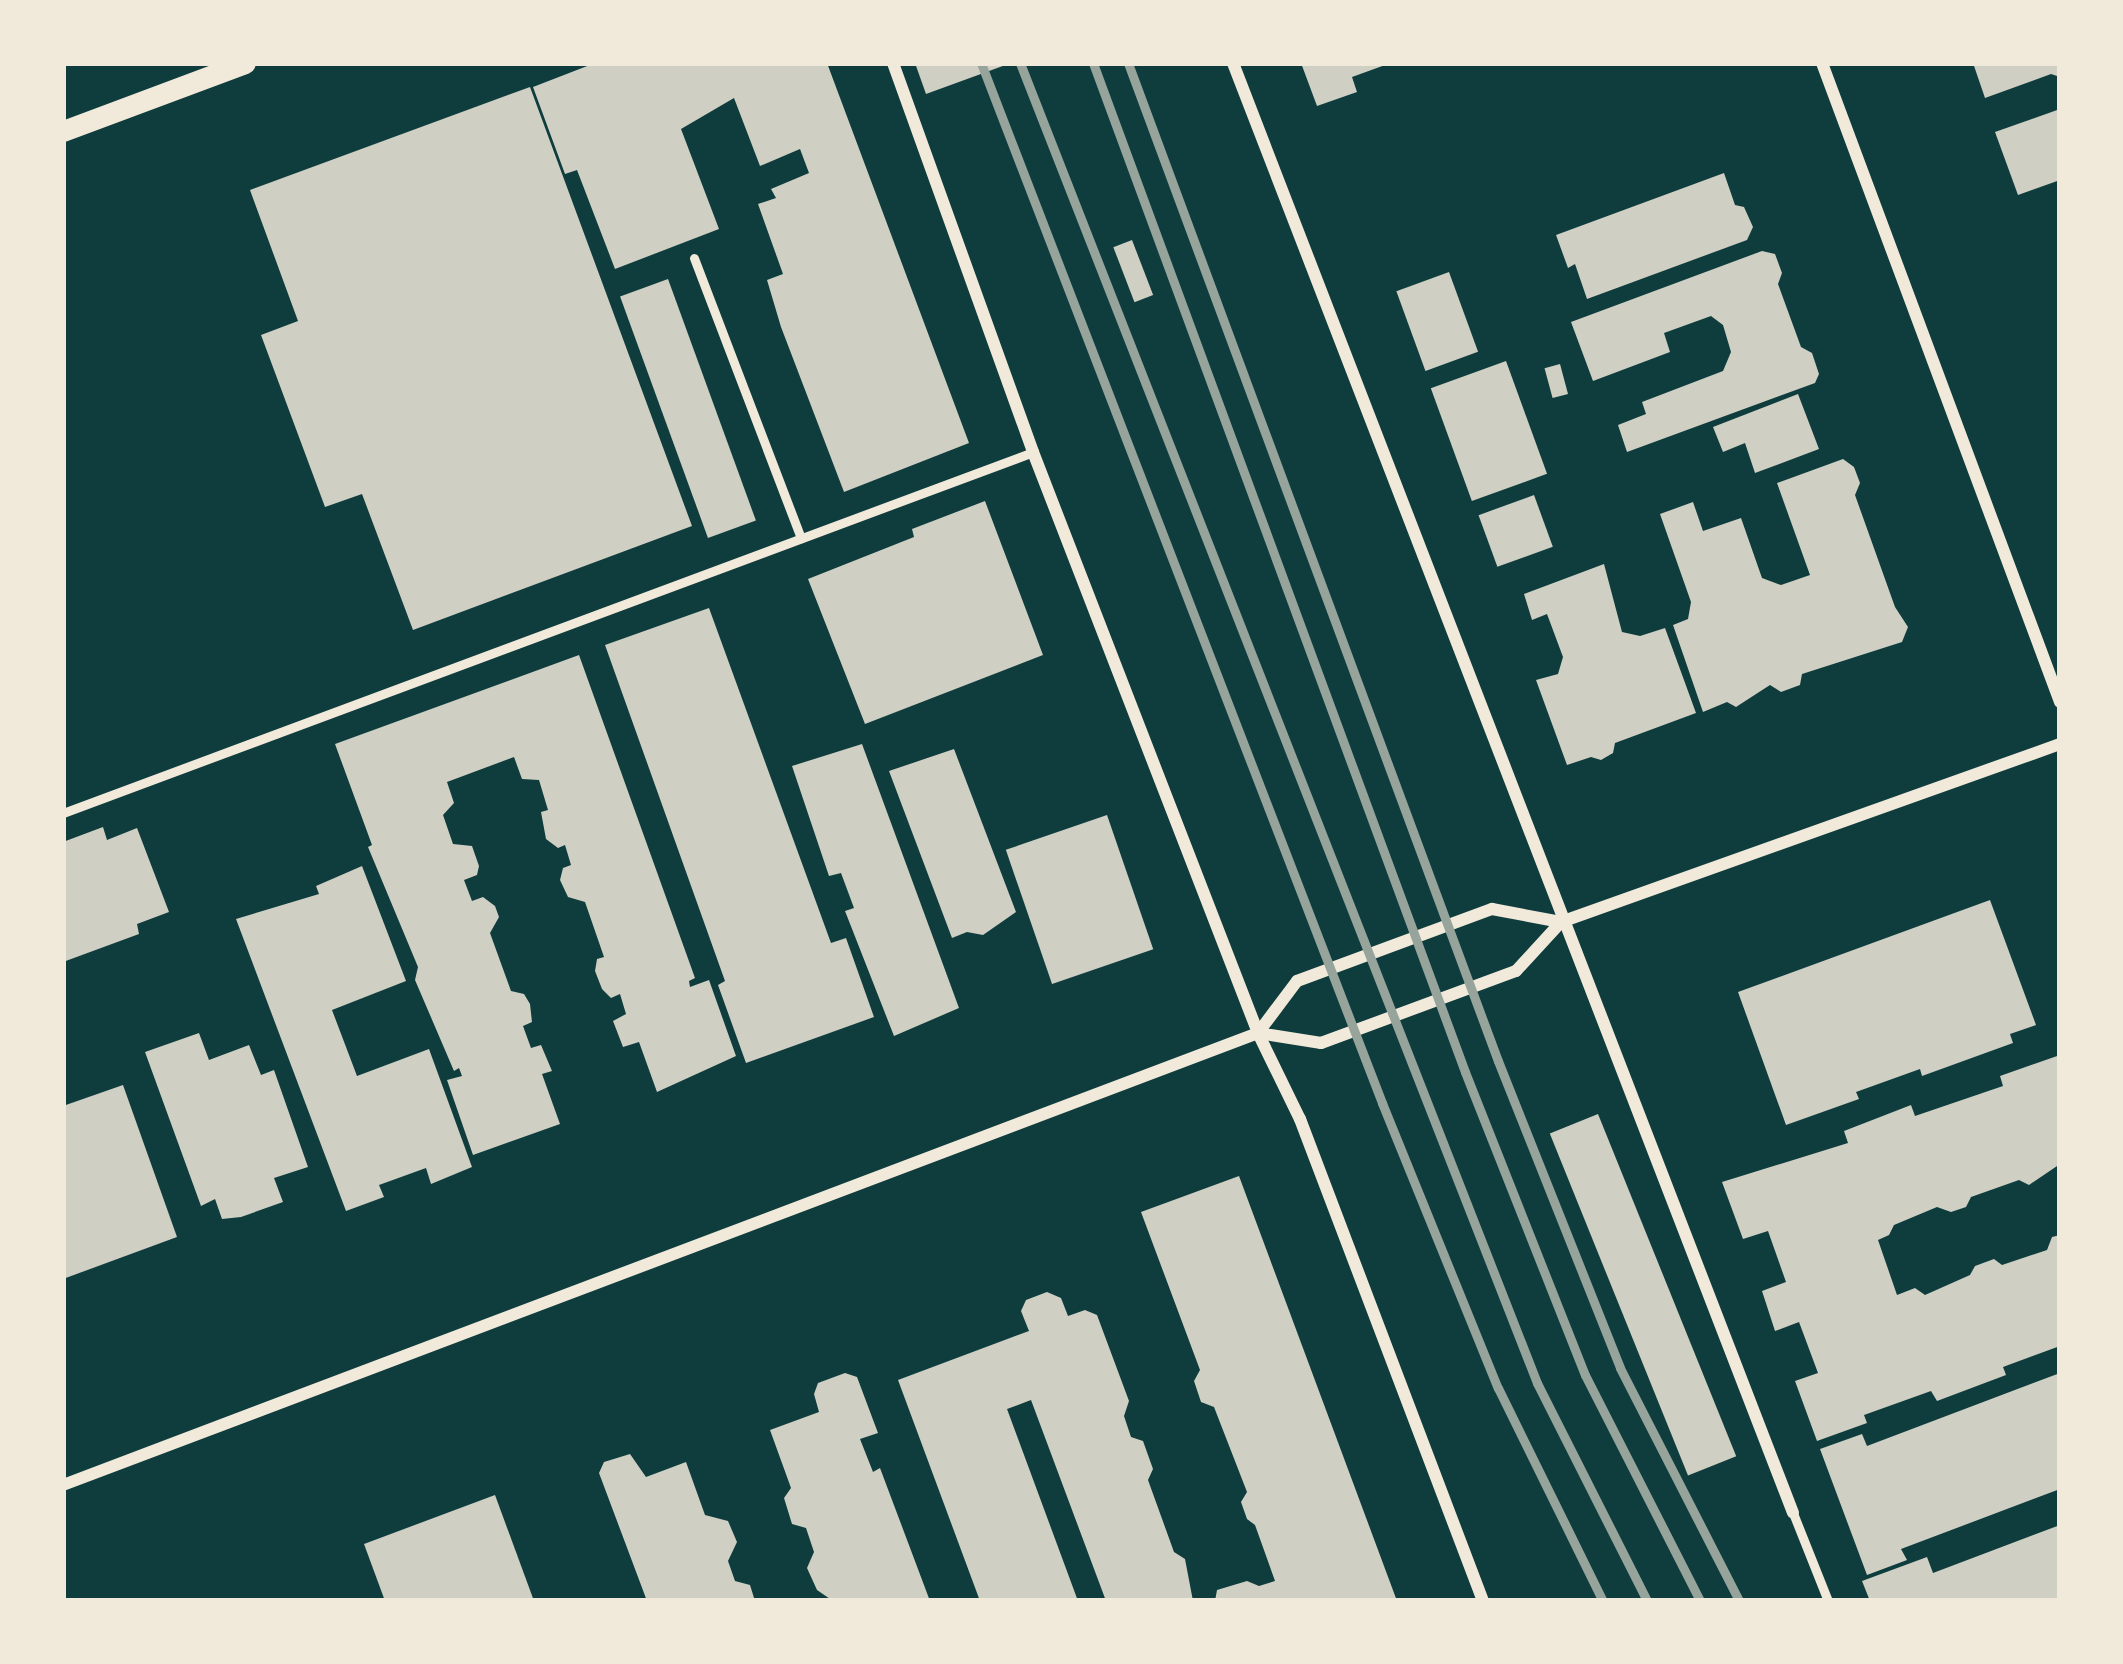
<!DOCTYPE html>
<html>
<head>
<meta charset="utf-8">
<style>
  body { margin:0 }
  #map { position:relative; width:2123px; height:1664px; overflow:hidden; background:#0f3d3e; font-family:Lato,sans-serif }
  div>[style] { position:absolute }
  .building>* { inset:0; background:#cfcfc3; transform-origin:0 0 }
  .service>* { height:9px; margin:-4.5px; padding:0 4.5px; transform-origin:4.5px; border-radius:4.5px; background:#f1e9da }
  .minor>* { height:12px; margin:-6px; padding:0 6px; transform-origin:6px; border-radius:6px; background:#f1e9da }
  .tertiary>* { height:21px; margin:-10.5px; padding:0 10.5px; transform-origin:10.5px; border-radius:10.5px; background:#f1e9da }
  .rail>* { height:9px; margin:-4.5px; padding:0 4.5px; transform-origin:4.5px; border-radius:4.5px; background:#97a49c }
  span { translate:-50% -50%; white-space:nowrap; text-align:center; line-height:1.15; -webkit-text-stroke:9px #f1e9da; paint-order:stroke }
  .frame { position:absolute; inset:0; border:66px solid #f1e9da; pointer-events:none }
</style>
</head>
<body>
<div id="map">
  <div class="building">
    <i style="clip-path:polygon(595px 63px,827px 63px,969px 443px,844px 492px,781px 327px,767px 280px,783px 274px,758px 204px,776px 198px,771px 189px,809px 173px,800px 149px,760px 166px,734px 98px,681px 129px,719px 229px,615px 269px,577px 170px,565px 174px,533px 87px)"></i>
    <i style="clip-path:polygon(915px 63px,1011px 63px,926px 94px)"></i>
    <i style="clip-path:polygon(1301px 63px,1388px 63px,1388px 64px,1352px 77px,1357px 92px,1317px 106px)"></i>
    <i style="clip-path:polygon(1973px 63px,2060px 63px,2060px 77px,2051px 74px,1985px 98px)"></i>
    <i style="clip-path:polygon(530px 87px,692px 526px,413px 630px,362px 494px,325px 507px,261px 335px,298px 321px,250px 190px)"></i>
    <i style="clip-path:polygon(2060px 109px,2060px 180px,2018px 195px,1995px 132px)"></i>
    <i style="clip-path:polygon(1724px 173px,1735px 205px,1744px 207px,1753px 227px,1747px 240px,1587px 299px,1575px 264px,1568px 268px,1556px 235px)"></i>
    <i style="left:1132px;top:240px;width:59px;height:20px;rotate:69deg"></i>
    <i style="clip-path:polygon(1762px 251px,1775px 254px,1782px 273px,1778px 284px,1801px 347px,1812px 353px,1819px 374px,1815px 383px,1627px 452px,1618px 425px,1646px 414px,1642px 402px,1723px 371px,1731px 352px,1723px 325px,1711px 316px,1664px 333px,1670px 352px,1593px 381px,1571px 322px)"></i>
    <i style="left:1449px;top:272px;width:85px;height:56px;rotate:70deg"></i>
    <i style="left:668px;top:279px;width:257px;height:51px;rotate:70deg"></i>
    <i style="left:1506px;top:361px;width:120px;height:80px;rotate:70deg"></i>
    <i style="left:1560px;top:364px;width:31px;height:16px;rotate:75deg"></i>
    <i style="clip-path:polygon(1798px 394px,1819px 449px,1755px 473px,1745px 443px,1723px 452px,1713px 427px)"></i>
    <i style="clip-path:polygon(1843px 459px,1854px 467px,1860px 483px,1855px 495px,1895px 607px,1908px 627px,1902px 642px,1802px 674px,1800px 685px,1781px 692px,1770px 685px,1736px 707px,1727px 702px,1703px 712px,1673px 625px,1688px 619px,1691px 602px,1660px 514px,1693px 502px,1703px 531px,1741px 518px,1762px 578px,1781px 585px,1810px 575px,1777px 483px)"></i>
    <i style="left:1534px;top:495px;width:55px;height:59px;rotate:70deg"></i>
    <i style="clip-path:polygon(985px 501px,1043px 655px,865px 724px,808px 579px,914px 537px,912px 529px)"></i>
    <i style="clip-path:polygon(1604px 564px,1622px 632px,1640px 636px,1665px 628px,1696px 713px,1615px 743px,1613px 753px,1601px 760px,1591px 757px,1567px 765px,1536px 680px,1558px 674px,1563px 657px,1547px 614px,1532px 620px,1524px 594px)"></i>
    <i style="clip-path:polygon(709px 608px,831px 943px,846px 938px,874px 1017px,746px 1063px,718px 985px,725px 981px,605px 645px)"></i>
    <i style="clip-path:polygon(579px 655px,695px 978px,689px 981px,690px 987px,709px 980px,736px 1056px,657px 1092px,639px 1042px,623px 1047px,613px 1021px,626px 1014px,620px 994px,611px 998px,602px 989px,595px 971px,597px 959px,604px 957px,585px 902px,568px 897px,560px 880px,563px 868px,571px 865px,565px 845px,558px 848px,546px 839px,541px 812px,548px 810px,539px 780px,522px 779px,514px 757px,447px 782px,454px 803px,443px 815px,453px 844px,472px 846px,479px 866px,477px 875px,464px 880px,472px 901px,483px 897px,495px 906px,499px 917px,490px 933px,511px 991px,524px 994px,530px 1004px,532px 1022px,523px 1026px,531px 1048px,541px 1045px,552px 1071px,542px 1074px,560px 1124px,473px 1155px,447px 1080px,462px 1076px,459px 1068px,454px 1071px,415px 980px,418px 967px,368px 847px,372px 845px,335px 744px)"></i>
    <i style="clip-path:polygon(862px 744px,959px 1008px,894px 1036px,845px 911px,854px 908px,841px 873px,829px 876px,792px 766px)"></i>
    <i style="clip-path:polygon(954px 749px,1016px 912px,983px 935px,967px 932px,952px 938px,889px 771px)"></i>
    <i style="left:1107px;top:815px;width:142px;height:107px;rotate:71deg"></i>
    <i style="clip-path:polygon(103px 827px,107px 840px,137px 828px,169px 912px,137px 924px,139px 934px,63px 962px,63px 842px)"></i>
    <i style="clip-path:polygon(362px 866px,406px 981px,332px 1010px,357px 1076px,429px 1049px,472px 1167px,431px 1184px,426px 1168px,379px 1185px,384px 1197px,346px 1211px,236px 919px,319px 894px,316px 886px)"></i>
    <i style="clip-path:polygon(1990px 900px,2036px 1025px,2010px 1034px,2013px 1043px,1922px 1076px,1920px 1069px,1856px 1092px,1859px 1099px,1786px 1125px,1738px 992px)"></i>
    <i style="clip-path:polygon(199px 1033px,209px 1060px,249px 1045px,261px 1075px,274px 1070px,308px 1167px,274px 1178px,283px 1202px,241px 1217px,222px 1219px,215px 1199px,201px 1206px,145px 1052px)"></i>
    <i style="clip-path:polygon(2060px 1055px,2060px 1164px,2029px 1185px,2019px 1180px,1971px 1197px,1966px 1207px,1951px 1212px,1937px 1207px,1894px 1225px,1889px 1235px,1878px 1240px,1897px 1295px,1915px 1288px,1925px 1295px,1970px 1275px,1975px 1266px,1994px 1259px,2002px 1265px,2047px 1250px,2052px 1237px,2060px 1235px,2060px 1346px,2003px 1367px,2006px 1375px,1937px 1401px,1931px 1391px,1864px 1415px,1867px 1423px,1817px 1441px,1795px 1381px,1818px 1373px,1799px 1322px,1775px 1331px,1762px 1291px,1786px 1282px,1768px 1231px,1743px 1239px,1722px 1182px,1848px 1143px,1844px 1131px,1911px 1105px,1915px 1116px,2003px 1086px,2000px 1076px)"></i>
    <i style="clip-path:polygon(123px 1085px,177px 1237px,63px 1279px,63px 1106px)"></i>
    <i style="left:1598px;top:1114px;width:369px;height:52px;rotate:68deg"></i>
    <i style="clip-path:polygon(1239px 1176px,1397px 1601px,1215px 1601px,1217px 1590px,1247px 1581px,1259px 1586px,1275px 1581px,1255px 1525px,1247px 1519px,1241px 1502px,1247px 1492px,1214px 1407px,1201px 1402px,1194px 1381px,1200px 1370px,1141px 1212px)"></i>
    <i style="clip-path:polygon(1047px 1292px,1061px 1298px,1068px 1316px,1085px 1310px,1097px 1315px,1129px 1401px,1124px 1416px,1131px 1437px,1143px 1441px,1153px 1469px,1148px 1480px,1174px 1552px,1185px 1559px,1193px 1601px,1106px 1601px,1031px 1400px,1007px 1409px,1078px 1601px,980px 1601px,898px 1380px,1029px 1331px,1021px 1311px,1026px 1300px)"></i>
    <i style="clip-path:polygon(845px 1373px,857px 1377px,878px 1433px,860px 1439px,873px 1472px,880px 1468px,930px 1601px,833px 1601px,817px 1590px,807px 1568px,814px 1552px,806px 1528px,792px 1524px,784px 1498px,791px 1488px,770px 1430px,819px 1412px,814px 1394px,818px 1383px)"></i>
    <i style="clip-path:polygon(2060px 1373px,2060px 1489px,1901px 1549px,1907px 1560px,1867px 1575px,1820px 1449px,1862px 1434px,1867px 1446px)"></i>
    <i style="clip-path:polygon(630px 1454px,646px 1477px,686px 1462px,705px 1515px,728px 1521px,737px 1542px,728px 1561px,735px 1581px,750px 1585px,755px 1601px,647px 1601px,599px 1473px,604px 1462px)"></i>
    <i style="clip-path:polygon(495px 1495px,534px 1601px,385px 1601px,364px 1544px)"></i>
    <i style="clip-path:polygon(2060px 1525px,2060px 1601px,1870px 1601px,1862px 1581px,1927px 1557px,1933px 1573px)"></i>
  </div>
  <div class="service">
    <i style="left:694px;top:258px;width:300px;rotate:69.1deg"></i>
    <i style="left:63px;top:813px;width:1035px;rotate:-20.41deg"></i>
    <i style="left:1793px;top:1513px;width:95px;rotate:68.3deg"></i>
  </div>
  <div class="minor">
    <i style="left:893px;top:63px;width:413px;rotate:70.2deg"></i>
    <i style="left:1033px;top:452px;width:623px;rotate:68.83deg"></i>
    <i style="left:1258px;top:1033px;width:96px;rotate:64deg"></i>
    <i style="left:1300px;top:1119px;width:516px;rotate:69.21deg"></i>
    <i style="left:1233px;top:63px;width:1554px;rotate:68.88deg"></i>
    <i style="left:1822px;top:63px;width:682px;rotate:69.57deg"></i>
    <i style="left:1258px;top:1033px;width:65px;rotate:-53.1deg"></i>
    <i style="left:1297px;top:981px;width:208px;rotate:-20.3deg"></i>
    <i style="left:1492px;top:909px;width:70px;rotate:10.7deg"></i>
    <i style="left:63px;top:1485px;width:1278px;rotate:-20.72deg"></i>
    <i style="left:1258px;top:1033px;width:64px;rotate:9deg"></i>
    <i style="left:1321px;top:1043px;width:208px;rotate:-20.3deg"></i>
    <i style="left:1516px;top:971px;width:67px;rotate:-47.4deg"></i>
    <i style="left:1561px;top:922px;width:530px;rotate:-19.63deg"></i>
  </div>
  <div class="tertiary">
    <i style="left:63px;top:131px;width:194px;rotate:-20.5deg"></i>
  </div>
  <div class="rail">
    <i style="left:981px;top:63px;width:1115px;rotate:68.91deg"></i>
    <i style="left:1382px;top:1103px;width:308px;rotate:67.9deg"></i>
    <i style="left:1498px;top:1388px;width:237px;rotate:63.8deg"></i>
    <i style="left:1020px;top:63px;width:1418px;rotate:68.61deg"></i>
    <i style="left:1537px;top:1383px;width:244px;rotate:63.2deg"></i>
    <i style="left:1093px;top:63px;width:1075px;rotate:69.76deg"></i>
    <i style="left:1465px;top:1072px;width:326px;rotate:68.4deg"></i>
    <i style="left:1585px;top:1375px;width:254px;rotate:63deg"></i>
    <i style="left:1128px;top:63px;width:1064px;rotate:69.66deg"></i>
    <i style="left:1498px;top:1061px;width:330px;rotate:68.3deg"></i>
    <i style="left:1620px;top:1368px;width:262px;rotate:62.9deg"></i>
  </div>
  <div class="frame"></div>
</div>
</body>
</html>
